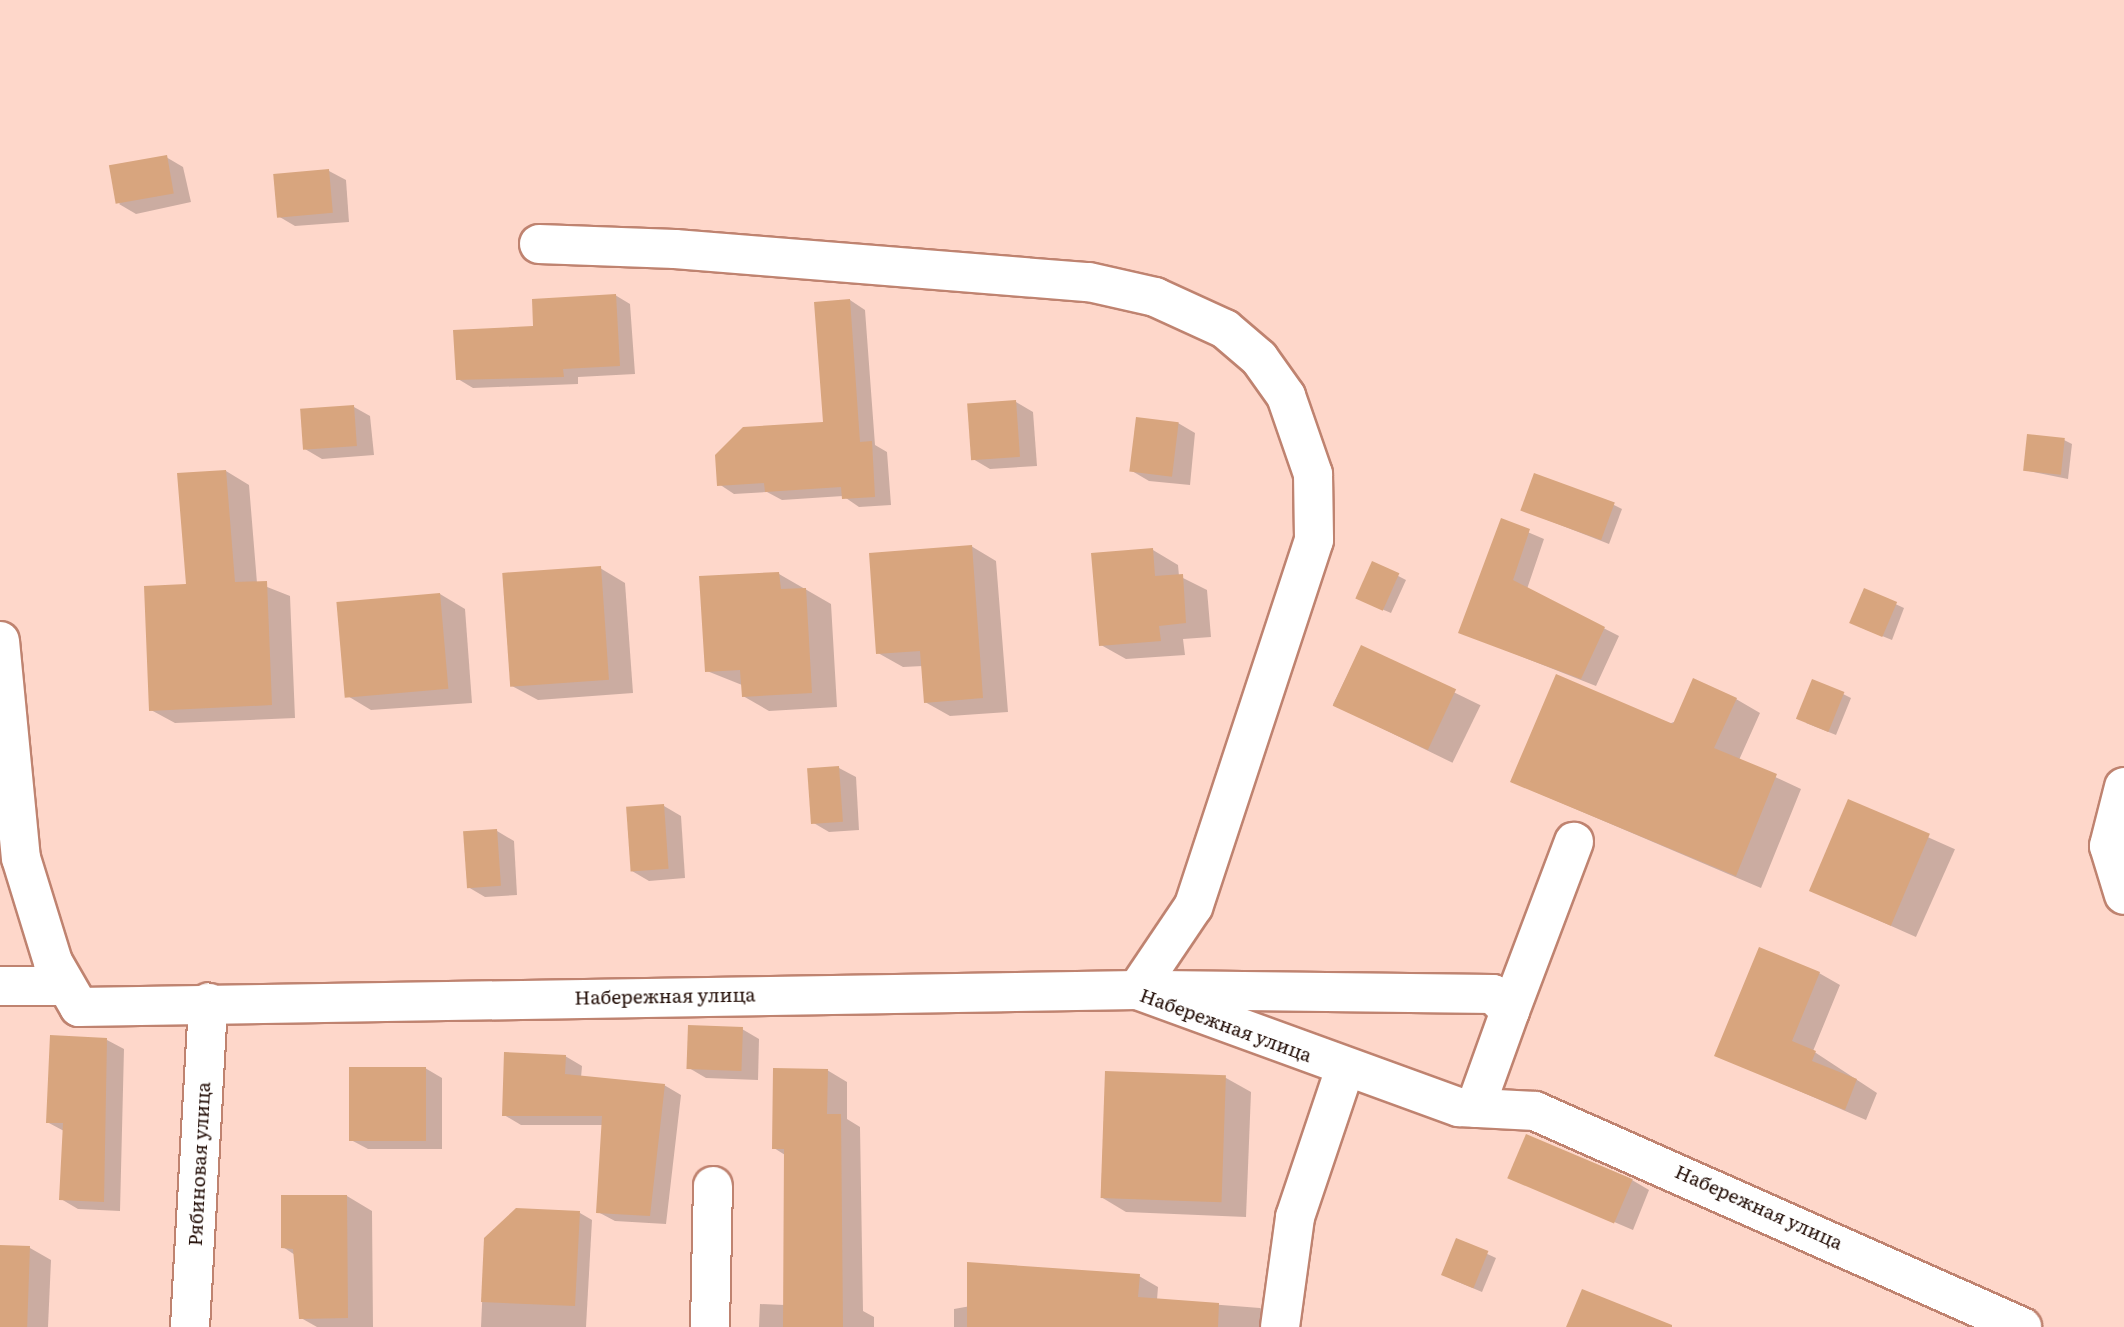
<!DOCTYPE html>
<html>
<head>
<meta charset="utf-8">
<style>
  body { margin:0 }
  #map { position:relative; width:2124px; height:1327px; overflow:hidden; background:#fed7ca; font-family:Literata,serif }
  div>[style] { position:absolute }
  .shadow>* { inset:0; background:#0003; transform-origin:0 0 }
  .building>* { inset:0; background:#d8a57e; transform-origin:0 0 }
  .roads { filter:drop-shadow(2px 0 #bf8370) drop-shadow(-2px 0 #bf8370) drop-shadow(0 2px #bf8370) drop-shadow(0 -2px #bf8370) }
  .minor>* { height:38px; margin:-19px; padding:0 19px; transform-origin:19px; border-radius:19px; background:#fff }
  span { translate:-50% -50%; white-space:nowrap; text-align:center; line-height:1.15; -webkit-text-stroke:6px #fff; paint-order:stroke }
  .street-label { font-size:19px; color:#230e07 }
</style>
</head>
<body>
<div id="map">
  <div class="shadow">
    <i style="clip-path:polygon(166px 157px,183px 167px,191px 202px,136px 214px,119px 204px)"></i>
    <i style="clip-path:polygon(329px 171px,346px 180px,349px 222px,295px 226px,278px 216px)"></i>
    <i style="clip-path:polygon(615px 295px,630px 304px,635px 374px,578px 377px,578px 384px,473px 388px,458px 379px,535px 328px)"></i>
    <i style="clip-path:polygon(850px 300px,865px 310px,875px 445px,887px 452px,891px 505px,859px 507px,843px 496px,782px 500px,767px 492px,734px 494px,719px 484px,825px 424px)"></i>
    <i style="clip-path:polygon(1016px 402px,1033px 412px,1037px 466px,990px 469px,973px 459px)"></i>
    <i style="clip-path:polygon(354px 407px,370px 416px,374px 455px,322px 459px,305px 449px)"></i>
    <i style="clip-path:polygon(1178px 423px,1195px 433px,1190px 485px,1149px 481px,1132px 471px)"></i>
    <i style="clip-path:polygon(2064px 440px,2072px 444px,2068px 479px,2024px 470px)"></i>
    <i style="clip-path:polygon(226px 471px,249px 485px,257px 583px,290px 596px,295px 718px,175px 723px,151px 710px)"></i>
    <i style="clip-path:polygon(1614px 505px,1622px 509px,1609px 544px,1522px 510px)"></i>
    <i style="clip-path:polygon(1502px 521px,1544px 539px,1527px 589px,1619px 636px,1596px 686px,1460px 632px)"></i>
    <i style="clip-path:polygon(971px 546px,996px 561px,1008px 712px,950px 716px,925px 702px,923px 666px,903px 667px,878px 653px)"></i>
    <i style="clip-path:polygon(1153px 550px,1178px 565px,1179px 576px,1207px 590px,1211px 637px,1183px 639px,1185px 655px,1126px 659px,1101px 645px)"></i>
    <i style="clip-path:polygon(1373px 563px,1406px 580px,1391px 613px,1365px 602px)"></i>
    <i style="clip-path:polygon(600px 568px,625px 583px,633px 693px,538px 700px,512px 686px)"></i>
    <i style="clip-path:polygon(779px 574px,831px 604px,837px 707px,769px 711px,743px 696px,742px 685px,707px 671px)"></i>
    <i style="clip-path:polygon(1865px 590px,1904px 608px,1892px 640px,1860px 627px)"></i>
    <i style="clip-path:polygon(440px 594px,465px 609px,472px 703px,371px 710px,346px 695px)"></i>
    <i style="left:1361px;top:647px;width:133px;height:64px;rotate:26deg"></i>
    <i style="clip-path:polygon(1843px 694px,1851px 698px,1836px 735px,1806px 723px)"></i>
    <i style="clip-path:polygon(1736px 699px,1760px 713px,1739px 760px,1801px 789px,1761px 888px,1512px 782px)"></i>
    <i style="clip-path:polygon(839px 768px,856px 777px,859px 830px,829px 832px,812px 822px)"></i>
    <i style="left:1849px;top:802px;width:116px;height:96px;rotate:24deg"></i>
    <i style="clip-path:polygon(664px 806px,681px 816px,685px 878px,649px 881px,632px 871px)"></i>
    <i style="clip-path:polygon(497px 831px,514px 841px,517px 895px,485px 897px,468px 887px)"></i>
    <i style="clip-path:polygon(1819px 973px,1840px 985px,1813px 1051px,1877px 1093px,1866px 1120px,1716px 1055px)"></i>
    <i style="clip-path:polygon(742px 1029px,759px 1039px,758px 1080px,706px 1078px,689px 1068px)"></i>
    <i style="clip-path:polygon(107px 1040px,124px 1049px,120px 1211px,78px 1209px,61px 1199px,64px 1131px,47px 1122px)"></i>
    <i style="clip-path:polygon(565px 1056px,582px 1066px,581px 1078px,664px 1085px,681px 1095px,666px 1224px,615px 1221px,598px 1212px,603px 1125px,521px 1125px,504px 1115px)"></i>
    <i style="clip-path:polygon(425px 1068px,442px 1078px,442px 1149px,368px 1149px,351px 1140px)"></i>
    <i style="clip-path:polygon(827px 1070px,847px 1082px,847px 1119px,860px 1127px,863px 1311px,874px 1317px,874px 1327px,759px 1327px,760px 1304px,785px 1305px,785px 1155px,774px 1148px)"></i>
    <i style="clip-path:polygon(1106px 1073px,1226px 1078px,1251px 1092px,1246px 1217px,1126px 1212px,1101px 1197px)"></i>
    <i style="clip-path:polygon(1511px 1178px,1632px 1180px,1649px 1190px,1633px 1230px)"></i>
    <i style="clip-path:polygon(347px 1196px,372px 1211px,373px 1327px,317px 1327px,301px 1318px,295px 1255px,283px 1247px)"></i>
    <i style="clip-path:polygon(580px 1213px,592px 1220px,586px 1327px,481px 1327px,485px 1239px)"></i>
    <i style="clip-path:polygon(1457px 1240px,1496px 1258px,1482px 1292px,1451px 1279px)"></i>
    <i style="clip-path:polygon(0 1247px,30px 1248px,51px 1260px,48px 1327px,0 1327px)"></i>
    <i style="clip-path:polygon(1139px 1276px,1158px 1287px,1157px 1300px,1260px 1308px,1279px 1319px,1279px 1327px,954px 1327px,954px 1309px)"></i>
  </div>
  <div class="building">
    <i style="left:167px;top:155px;width:39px;height:59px;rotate:80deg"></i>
    <i style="left:329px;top:169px;width:44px;height:56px;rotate:85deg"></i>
    <i style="clip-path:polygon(616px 294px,620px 366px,563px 369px,564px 377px,456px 380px,453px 330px,533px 326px,532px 299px)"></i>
    <i style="clip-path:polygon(850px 299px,860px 442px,872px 441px,875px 497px,842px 499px,841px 487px,765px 492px,764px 483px,717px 486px,715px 455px,743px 427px,823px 422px,814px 302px)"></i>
    <i style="left:1016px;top:400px;width:57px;height:49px;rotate:86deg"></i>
    <i style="left:354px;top:405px;width:41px;height:54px;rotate:86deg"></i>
    <i style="left:1136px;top:417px;width:43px;height:55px;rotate:7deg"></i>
    <i style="left:2027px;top:434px;width:38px;height:37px;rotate:6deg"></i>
    <i style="clip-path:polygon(226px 470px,235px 582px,267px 581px,272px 705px,149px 711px,144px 586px,186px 584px,177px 473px)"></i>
    <i style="left:1534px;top:473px;width:86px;height:40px;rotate:20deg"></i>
    <i style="clip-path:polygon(1501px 518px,1530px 529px,1513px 580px,1605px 627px,1581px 679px,1458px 633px)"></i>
    <i style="clip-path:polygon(972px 545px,983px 698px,924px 703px,920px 651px,876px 654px,869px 553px)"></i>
    <i style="clip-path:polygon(1153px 548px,1155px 576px,1183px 574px,1186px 623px,1159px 626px,1161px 641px,1099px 646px,1091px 553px)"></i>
    <i style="left:1372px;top:561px;width:30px;height:41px;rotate:24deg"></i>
    <i style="left:601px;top:566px;width:114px;height:99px;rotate:86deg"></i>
    <i style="clip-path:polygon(779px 572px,781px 589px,806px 588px,812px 693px,742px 697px,740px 670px,705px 672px,699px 576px)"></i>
    <i style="left:1864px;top:588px;width:36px;height:38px;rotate:23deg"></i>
    <i style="left:440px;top:593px;width:96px;height:104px;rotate:85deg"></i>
    <i style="left:1361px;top:645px;width:105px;height:67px;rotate:25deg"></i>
    <i style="clip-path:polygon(1556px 674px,1673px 724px,1693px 678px,1737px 698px,1714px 748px,1777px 774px,1736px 876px,1510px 782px)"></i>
    <i style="left:1812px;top:679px;width:35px;height:43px;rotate:22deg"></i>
    <i style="left:839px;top:766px;width:56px;height:32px;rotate:86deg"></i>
    <i style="left:1848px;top:799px;width:89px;height:100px;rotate:23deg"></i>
    <i style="left:664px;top:804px;width:65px;height:38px;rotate:86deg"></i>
    <i style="left:497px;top:829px;width:57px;height:34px;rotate:86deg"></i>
    <i style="clip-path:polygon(1759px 947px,1820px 972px,1792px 1041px,1816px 1051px,1812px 1061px,1857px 1079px,1845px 1110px,1714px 1056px)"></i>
    <i style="left:688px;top:1025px;width:55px;height:44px;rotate:2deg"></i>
    <i style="clip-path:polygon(50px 1035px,107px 1038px,104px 1202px,59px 1200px,63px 1123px,46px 1123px)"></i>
    <i style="clip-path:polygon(504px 1052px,566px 1055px,565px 1074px,665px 1084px,650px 1216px,596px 1213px,602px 1116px,502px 1116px)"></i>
    <i style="left:349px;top:1067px;width:77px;height:74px"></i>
    <i style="clip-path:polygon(773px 1068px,828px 1069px,827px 1114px,841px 1114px,843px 1327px,783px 1327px,784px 1149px,772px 1149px)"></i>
    <i style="left:1105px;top:1071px;width:121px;height:127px;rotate:2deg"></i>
    <i style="left:1526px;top:1134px;width:116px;height:48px;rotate:23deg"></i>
    <i style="clip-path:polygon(281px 1195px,347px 1195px,348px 1318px,299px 1319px,293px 1249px,281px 1248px)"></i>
    <i style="clip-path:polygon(516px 1208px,580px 1211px,575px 1306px,481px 1302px,484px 1238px)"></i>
    <i style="left:1456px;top:1238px;width:35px;height:40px;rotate:22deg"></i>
    <i style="left:0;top:1245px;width:30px;height:82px;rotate:2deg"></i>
    <i style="clip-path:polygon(967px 1262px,1140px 1274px,1138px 1297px,1219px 1303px,1218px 1327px,967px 1327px)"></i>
    <i style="clip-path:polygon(1582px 1289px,1672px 1325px,1672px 1327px,1566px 1327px)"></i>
  </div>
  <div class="roads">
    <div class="minor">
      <i style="left:539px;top:244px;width:136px;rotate:2.1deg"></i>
      <i style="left:675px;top:249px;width:415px;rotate:4.6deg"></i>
      <i style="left:1089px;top:282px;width:68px;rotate:12.8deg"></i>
      <i style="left:1155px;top:297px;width:77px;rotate:24.6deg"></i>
      <i style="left:1225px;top:329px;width:45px;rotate:40.5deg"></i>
      <i style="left:1259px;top:358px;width:47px;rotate:54.6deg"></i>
      <i style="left:1286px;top:396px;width:83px;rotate:70.9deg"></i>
      <i style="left:1313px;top:474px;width:66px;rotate:89.1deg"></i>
      <i style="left:1314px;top:540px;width:386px;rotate:108.2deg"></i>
      <i style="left:1193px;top:907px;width:100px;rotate:124deg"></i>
      <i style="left:0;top:641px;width:218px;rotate:84.5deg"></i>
      <i style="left:21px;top:858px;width:109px;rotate:72.9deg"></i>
      <i style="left:53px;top:962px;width:52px;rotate:60deg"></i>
      <i style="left:79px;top:1007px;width:1058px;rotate:-0.92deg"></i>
      <i style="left:1137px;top:990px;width:343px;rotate:20deg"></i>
      <i style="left:1459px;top:1107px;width:76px;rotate:3deg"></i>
      <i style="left:1535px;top:1111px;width:533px;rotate:23.92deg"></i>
      <i style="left:2124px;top:787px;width:61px;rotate:104.3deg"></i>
      <i style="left:2109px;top:846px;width:51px;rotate:73deg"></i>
      <i style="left:0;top:986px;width:66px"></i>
      <i style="left:1160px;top:990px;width:333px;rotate:0.7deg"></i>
      <i style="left:1493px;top:994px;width:24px;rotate:45deg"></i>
      <i style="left:1510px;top:1011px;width:103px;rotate:109.8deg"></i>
      <i style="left:1510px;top:1011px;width:181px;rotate:-69.3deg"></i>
      <i style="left:190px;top:1327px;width:325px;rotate:-86.8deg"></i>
      <i style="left:710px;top:1327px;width:141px;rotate:-88.8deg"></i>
      <i style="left:1280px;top:1327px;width:111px;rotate:-82.2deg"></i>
      <i style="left:1295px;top:1217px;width:157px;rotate:-71.4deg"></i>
    </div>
  </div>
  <div class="street-label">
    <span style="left:665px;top:996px;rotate:-1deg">Набережная улица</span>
    <span style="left:1226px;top:1025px;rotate:20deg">Набережная улица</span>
    <span style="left:199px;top:1164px;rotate:-87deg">Рябиновая улица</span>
    <span style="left:1759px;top:1207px;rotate:24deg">Набережная улица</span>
  </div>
</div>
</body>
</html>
